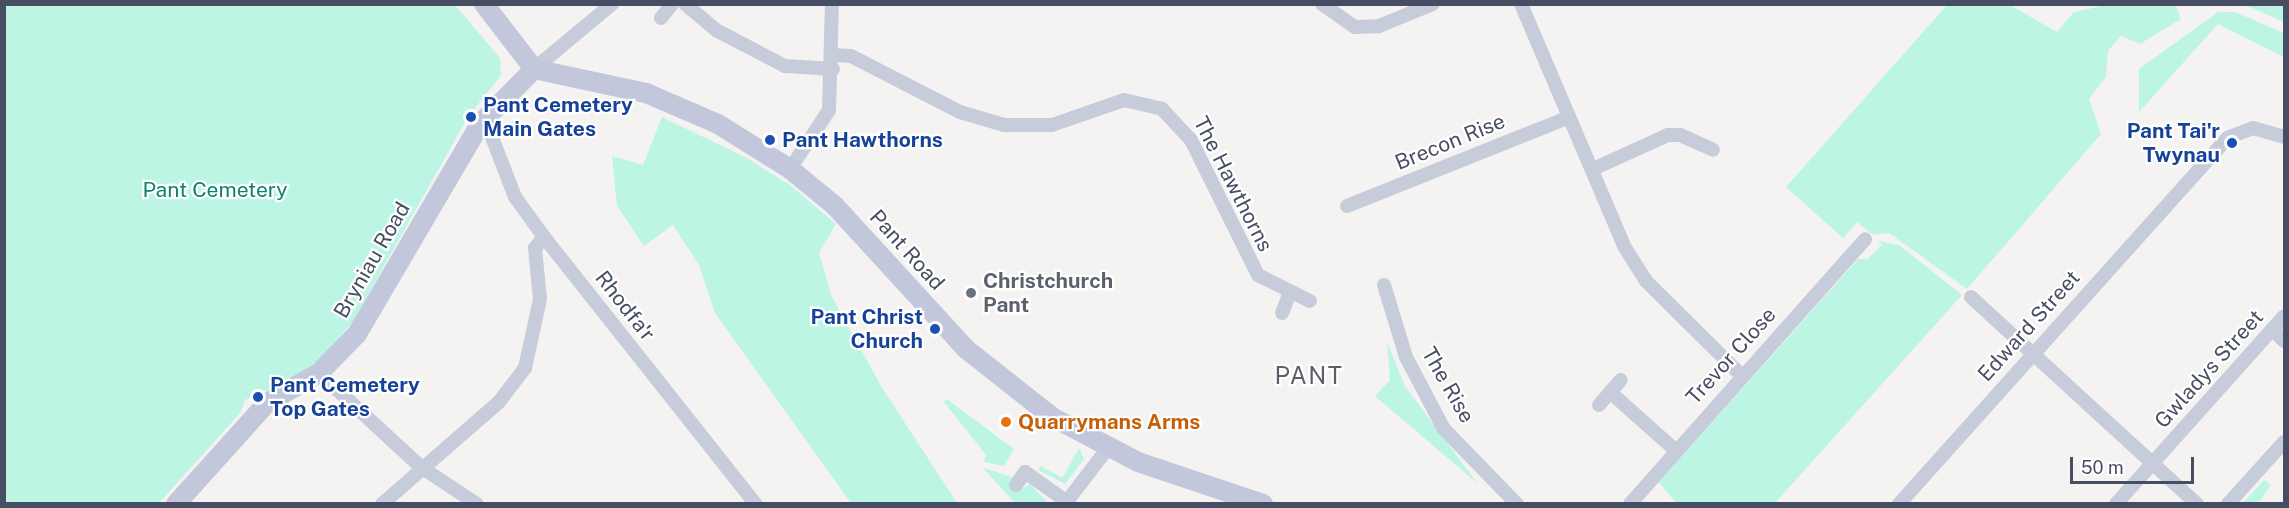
<!DOCTYPE html>
<html>
<head>
<meta charset="utf-8">
<style>
  body { margin:0 }
  #map { position:relative; width:2289px; height:508px; overflow:hidden; background:#f4f3f2; font-family:"Public Sans",sans-serif }
  div>[style] { position:absolute }
  .green>* { inset:0; background:#bdf5e4 }
  .street>* { height:14px; margin:-7px; padding:0 7px; transform-origin:7px; border-radius:7px; background:#c7ccdb }
  .secondary>* { height:20px; margin:-10px; padding:0 10px; transform-origin:10px; border-radius:10px; background:#c3c7dc }
  .dots>* { width:16px; height:16px; translate:-50% -50%; box-sizing:border-box; border:3px solid #fff; border-radius:50% }
  span { translate:-50% -50%; white-space:nowrap; text-align:center; line-height:1.15; -webkit-text-stroke:4.5px #fff; paint-order:stroke }
  .transit-label { font-size:21px; color:#164399; font-weight:700 }
  .left { translate:0 -50%; text-align:left }
  .right { translate:-100% -50%; text-align:right }
  .street-label { font-size:21px; color:#474d62 }
  .park-label { font-size:21px; color:#0d826c }
  .worship-label { font-size:21px; color:#5b616d; font-weight:700 }
  .food-label { font-size:21px; color:#c56008; font-weight:700 }
  .quarter-label { font-size:24px; color:#5d5f68; letter-spacing:1.5px }
  .frame { position:absolute; inset:0; border:6px solid #474d62; pointer-events:none }
  .scale { position:absolute; left:2070px; top:457px; width:124px; height:27px; box-sizing:border-box; border:3px solid #474d62; border-top:0; padding-left:8px; font-size:18px; line-height:21px; white-space:nowrap; color:#474d62; -webkit-text-stroke:4px #fff; paint-order:stroke }
</style>
</head>
<body>
<div id="map">
  <div class="green">
    <i style="clip-path:polygon(4px 5px,455px 5px,500px 58px,501px 75px,468px 117px,352px 323px,321px 358px,291px 380px,245px 400px,241px 412px,159px 503px,5px 503px)"></i>
    <i style="clip-path:polygon(1947px 5px,2010px 5px,2057px 32px,2074px 12px,2107px 5px,2175px 5px,2181px 19px,2140px 44px,2121px 36px,2108px 51px,2106px 77px,2089px 99px,2101px 134px,1967px 289px,1889px 233px,1873px 235px,1857px 222px,1843px 238px,1786px 187px)"></i>
    <i style="clip-path:polygon(2245px 5px,2284px 5px,2284px 22px,2268px 15px)"></i>
    <i style="clip-path:polygon(2218px 12px,2235px 12px,2284px 33px,2284px 57px,2218px 24px,2139px 112px,2139px 69px)"></i>
    <i style="clip-path:polygon(662px 117px,745px 157px,790px 185px,836px 224px,819px 253px,832px 297px,881px 386px,957px 503px,851px 503px,715px 313px,699px 265px,673px 225px,644px 246px,617px 206px,612px 156px,643px 165px)"></i>
    <i style="clip-path:polygon(1878px 241px,1899px 245px,1962px 295px,1775px 503px,1676px 503px,1659px 482px,1858px 259px,1868px 259px,1882px 245px)"></i>
    <i style="clip-path:polygon(1387px 342px,1405px 386px,1478px 484px,1375px 396px,1390px 380px)"></i>
    <i style="clip-path:polygon(947px 399px,1014px 449px,1004px 466px,984px 462px,986px 455px,944px 402px)"></i>
    <i style="clip-path:polygon(1079px 448px,1084px 459px,1065px 484px,1038px 470px,1041px 466px,1062px 478px)"></i>
    <i style="clip-path:polygon(982px 467px,1014px 478px,1009px 486px,1017px 492px,1030px 484px,1048px 503px,1015px 503px)"></i>
    <i style="clip-path:polygon(2264px 480px,2271px 485px,2260px 501px,2243px 503px)"></i>
  </div>
  <div class="street">
    <i style="left:685px;top:4px;width:40px;rotate:40deg"></i>
    <i style="left:716px;top:30px;width:78px;rotate:27.6deg"></i>
    <i style="left:785px;top:66px;width:48px;rotate:3.6deg"></i>
    <i style="left:1322px;top:4px;width:40px;rotate:34.9deg"></i>
    <i style="left:1355px;top:27px;width:24px;rotate:-2deg"></i>
    <i style="left:1379px;top:26px;width:58px;rotate:-22.2deg"></i>
    <i style="left:1521px;top:4px;width:263px;rotate:66.9deg"></i>
    <i style="left:1624px;top:246px;width:41px;rotate:57.8deg"></i>
    <i style="left:1646px;top:281px;width:135px;rotate:44.7deg"></i>
    <i style="left:661px;top:18px;width:18px;rotate:-52deg"></i>
    <i style="left:832px;top:55px;width:19px;rotate:3deg"></i>
    <i style="left:851px;top:56px;width:123px;rotate:27.2deg"></i>
    <i style="left:960px;top:112px;width:46px;rotate:16.5deg"></i>
    <i style="left:1004px;top:125px;width:48px"></i>
    <i style="left:1052px;top:125px;width:76px;rotate:-19.1deg"></i>
    <i style="left:1124px;top:100px;width:39px;rotate:13deg"></i>
    <i style="left:1162px;top:109px;width:42px;rotate:46.9deg"></i>
    <i style="left:1191px;top:140px;width:151px;rotate:63.6deg"></i>
    <i style="left:1258px;top:275px;width:58px;rotate:26.6deg"></i>
    <i style="left:534px;top:69px;width:102px;rotate:-39.8deg"></i>
    <i style="left:480px;top:124px;width:13px;rotate:39deg"></i>
    <i style="left:490px;top:132px;width:70px;rotate:69deg"></i>
    <i style="left:515px;top:197px;width:49px;rotate:54.1deg"></i>
    <i style="left:544px;top:237px;width:341px;rotate:51.6deg"></i>
    <i style="left:790px;top:169px;width:71px;rotate:-56.5deg"></i>
    <i style="left:829px;top:110px;width:106px;rotate:-88.4deg"></i>
    <i style="left:1593px;top:169px;width:82px;rotate:-24.4deg"></i>
    <i style="left:1668px;top:135px;width:12px"></i>
    <i style="left:1680px;top:135px;width:36px;rotate:24deg"></i>
    <i style="left:1347px;top:206px;width:239px;rotate:-21.8deg"></i>
    <i style="left:1384px;top:285px;width:75px;rotate:73deg"></i>
    <i style="left:1406px;top:357px;width:81px;rotate:62.2deg"></i>
    <i style="left:1444px;top:429px;width:105px;rotate:45.8deg"></i>
    <i style="left:1971px;top:297px;width:306px;rotate:42.5deg"></i>
    <i style="left:1282px;top:313px;width:22px;rotate:-69deg"></i>
    <i style="left:2273px;top:330px;width:16px;rotate:45deg"></i>
    <i style="left:319px;top:373px;width:139px;rotate:42.7deg"></i>
    <i style="left:421px;top:467px;width:67px;rotate:33.5deg"></i>
    <i style="left:1610px;top:392px;width:87px;rotate:41.7deg"></i>
    <i style="left:1599px;top:405px;width:33px;rotate:-49deg"></i>
    <i style="left:1016px;top:485px;width:16px;rotate:-55deg"></i>
    <i style="left:1025px;top:472px;width:50px;rotate:35.3deg"></i>
    <i style="left:382px;top:504px;width:155px;rotate:-41.1deg"></i>
    <i style="left:499px;top:402px;width:43px;rotate:-52.6deg"></i>
    <i style="left:525px;top:368px;width:71px;rotate:-77.7deg"></i>
    <i style="left:540px;top:299px;width:51px;rotate:-95.6deg"></i>
    <i style="left:535px;top:248px;width:14px;rotate:-51deg"></i>
    <i style="left:1065px;top:504px;width:69px;rotate:-52.6deg"></i>
    <i style="left:1630px;top:504px;width:354px;rotate:-48.4deg"></i>
    <i style="left:1899px;top:504px;width:491px;rotate:-48.1deg"></i>
    <i style="left:2227px;top:138px;width:28px;rotate:-21deg"></i>
    <i style="left:2253px;top:128px;width:32px;rotate:16deg"></i>
    <i style="left:2116px;top:504px;width:252px;rotate:-48.2deg"></i>
    <i style="left:2228px;top:504px;width:84px;rotate:-47.9deg"></i>
  </div>
  <div class="secondary">
    <i style="left:484px;top:4px;width:82px;rotate:52.4deg"></i>
    <i style="left:534px;top:69px;width:115px;rotate:12.1deg"></i>
    <i style="left:646px;top:93px;width:78px;rotate:23.3deg"></i>
    <i style="left:718px;top:124px;width:85px;rotate:32deg"></i>
    <i style="left:790px;top:169px;width:58px;rotate:39.4deg"></i>
    <i style="left:835px;top:206px;width:194px;rotate:47.5deg"></i>
    <i style="left:966px;top:349px;width:110px;rotate:38.3deg"></i>
    <i style="left:1052px;top:417px;width:97px;rotate:27.6deg"></i>
    <i style="left:1138px;top:462px;width:132px;rotate:18.6deg"></i>
    <i style="left:176px;top:504px;width:136px;rotate:-48deg"></i>
    <i style="left:267px;top:403px;width:60px;rotate:-30deg"></i>
    <i style="left:319px;top:373px;width:54px;rotate:-45.7deg"></i>
    <i style="left:357px;top:334px;width:243px;rotate:-59.6deg"></i>
    <i style="left:480px;top:124px;width:77px;rotate:-45.5deg"></i>
  </div>
  <div class="dots">
    <i style="left:471px;top:117px;background:#1a4fb4"></i>
    <i style="left:770px;top:140px;background:#1a4fb4"></i>
    <i style="left:2232px;top:143px;background:#1a4fb4"></i>
    <i style="left:971px;top:293px;background:#6b7280"></i>
    <i style="left:935px;top:329px;background:#1a4fb4"></i>
    <i style="left:258px;top:397px;background:#1a4fb4"></i>
    <i style="left:1006px;top:422px;background:#e8710a"></i>
  </div>
  <div class="transit-label">
    <span class="left" style="left:483px;top:117px">Pant Cemetery<br>Main Gates</span>
    <span class="right" style="left:2220px;top:143px">Pant Tai'r<br>Twynau</span>
    <span class="left" style="left:782px;top:140px">Pant Hawthorns</span>
    <span class="right" style="left:923px;top:329px">Pant Christ<br>Church</span>
    <span class="left" style="left:270px;top:397px">Pant Cemetery<br>Top Gates</span>
  </div>
  <div class="street-label">
    <span style="left:1450px;top:142px;rotate:-22deg">Brecon Rise</span>
    <span style="left:1233px;top:184px;rotate:63deg">The Hawthorns</span>
    <span style="left:907px;top:250px;rotate:48deg">Pant Road</span>
    <span style="left:372px;top:260px;rotate:-60deg">Bryniau Road</span>
    <span style="left:625px;top:306px;rotate:52deg">Rhodfa'r</span>
    <span style="left:2029px;top:326px;rotate:-48deg">Edward Street</span>
    <span style="left:1731px;top:356px;rotate:-48deg">Trevor Close</span>
    <span style="left:2209px;top:369px;rotate:-48deg">Gwladys Street</span>
    <span style="left:1448px;top:385px;rotate:60deg">The Rise</span>
  </div>
  <div class="park-label">
    <span style="left:215px;top:190px">Pant Cemetery</span>
  </div>
  <div class="worship-label">
    <span class="left" style="left:983px;top:293px">Christchurch<br>Pant</span>
  </div>
  <div class="food-label">
    <span class="left" style="left:1018px;top:422px">Quarrymans Arms</span>
  </div>
  <div class="quarter-label">
    <span style="left:1309px;top:376px">PANT</span>
  </div>
  <div class="frame"></div>
  <div class="scale">50 m</div>
</div>
</body>
</html>
